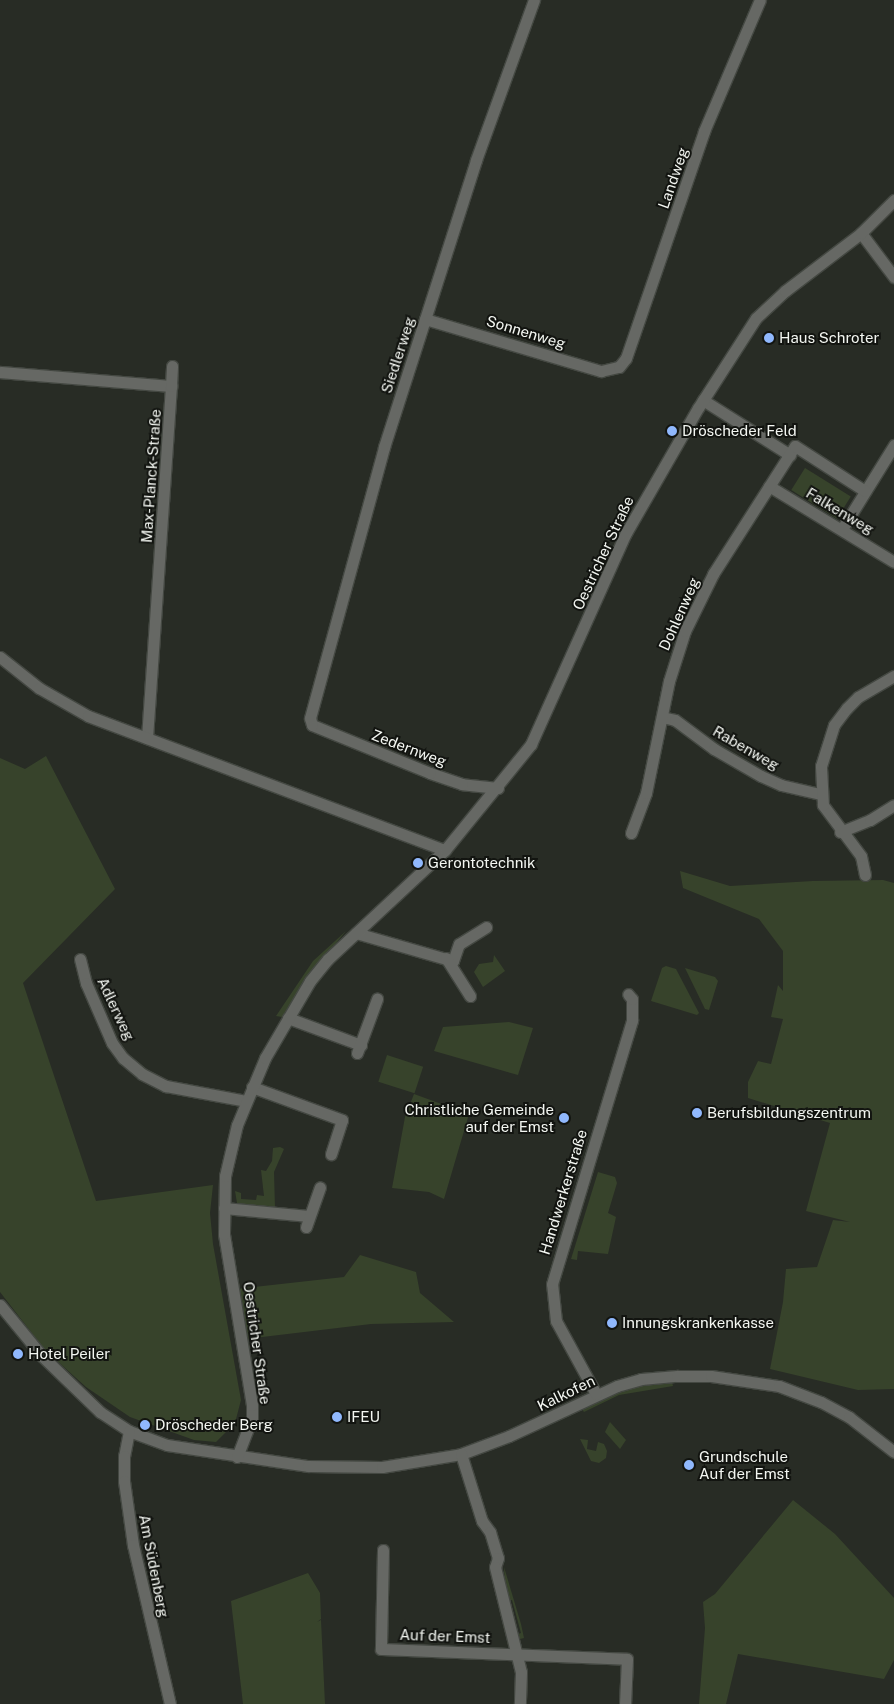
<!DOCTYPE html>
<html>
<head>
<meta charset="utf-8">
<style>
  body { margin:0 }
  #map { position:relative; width:894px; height:1704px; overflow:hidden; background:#282c25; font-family:"Public Sans",sans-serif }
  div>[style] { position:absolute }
  .green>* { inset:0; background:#37432b; transform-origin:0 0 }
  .roads { filter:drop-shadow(1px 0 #444842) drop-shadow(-1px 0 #444842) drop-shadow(0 1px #444842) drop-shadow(0 -1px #444842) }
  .street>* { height:11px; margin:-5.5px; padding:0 5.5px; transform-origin:5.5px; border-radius:5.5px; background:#666864 }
  .dots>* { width:14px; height:14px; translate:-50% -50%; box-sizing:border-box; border:2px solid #121410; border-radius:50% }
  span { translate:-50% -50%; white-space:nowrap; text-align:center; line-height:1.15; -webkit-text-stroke:4px #121410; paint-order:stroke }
  .street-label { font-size:15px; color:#f3f6f1 }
  .poi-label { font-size:15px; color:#f3f6f1 }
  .left { translate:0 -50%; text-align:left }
  .right { translate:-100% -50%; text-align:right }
</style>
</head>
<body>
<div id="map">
  <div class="green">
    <i style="left:805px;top:468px;width:54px;height:26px;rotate:32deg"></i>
    <i style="clip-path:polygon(46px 756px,115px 889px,23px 983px,96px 1201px,213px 1185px,210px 1213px,213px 1244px,241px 1400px,235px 1423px,216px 1442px,194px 1440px,130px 1417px,86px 1387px,45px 1350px,0 1292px,0 758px,25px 769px)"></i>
    <i style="clip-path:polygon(680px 871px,730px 886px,813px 881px,883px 880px,894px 883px,894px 1389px,858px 1390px,770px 1369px,783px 1302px,786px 1269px,817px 1267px,833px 1220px,850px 1222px,806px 1211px,830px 1123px,748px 1098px,748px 1082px,758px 1061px,771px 1064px,783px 1019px,771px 1017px,778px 985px,783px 991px,783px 951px,759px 919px,683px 888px)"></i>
    <i style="clip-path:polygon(346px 931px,302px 985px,282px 1017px,276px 1016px,313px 961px)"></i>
    <i style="clip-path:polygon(494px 955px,505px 971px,483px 987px,474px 972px,479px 964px,493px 962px)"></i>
    <i style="clip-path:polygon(666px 966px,676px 969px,699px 1013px,697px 1015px,651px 1001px,662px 968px)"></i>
    <i style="clip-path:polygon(685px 968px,715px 977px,718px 981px,709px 1010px,705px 1009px)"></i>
    <i style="clip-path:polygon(509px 1022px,533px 1028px,518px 1075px,434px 1051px,443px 1027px)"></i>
    <i style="left:387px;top:1055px;width:38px;height:28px;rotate:18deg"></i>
    <i style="clip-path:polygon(414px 1094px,469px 1114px,444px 1199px,429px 1192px,392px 1188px,405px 1117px)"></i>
    <i style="clip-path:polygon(280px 1147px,284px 1149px,274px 1172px,275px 1208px,237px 1203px,235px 1191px,241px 1193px,241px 1199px,256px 1200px,257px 1195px,264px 1196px,261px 1170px,266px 1171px,272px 1161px,273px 1148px)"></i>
    <i style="clip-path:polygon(598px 1172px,615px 1177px,617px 1183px,608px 1213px,616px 1217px,608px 1254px,578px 1251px,577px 1260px,571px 1259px)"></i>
    <i style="clip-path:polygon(360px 1255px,416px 1272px,420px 1293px,454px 1322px,371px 1324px,245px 1339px,236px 1289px,344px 1277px)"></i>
    <i style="clip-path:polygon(672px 1382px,673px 1386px,619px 1395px,584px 1412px,581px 1408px,638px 1385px)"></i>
    <i style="clip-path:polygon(610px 1422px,626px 1440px,620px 1449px,605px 1432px)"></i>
    <i style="clip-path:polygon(580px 1439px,588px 1440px,587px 1449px,596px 1451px,598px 1442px,604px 1444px,607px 1451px,606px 1458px,599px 1463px,591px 1461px)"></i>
    <i style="clip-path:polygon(793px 1500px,835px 1534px,894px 1598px,894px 1660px,884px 1679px,738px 1654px,726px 1704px,699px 1704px,705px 1628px,703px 1602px,715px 1594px)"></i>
    <i style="clip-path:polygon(504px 1567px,521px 1624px,524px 1638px,516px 1640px,515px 1635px,521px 1633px,512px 1600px,506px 1601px)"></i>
    <i style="clip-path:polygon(308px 1573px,320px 1593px,321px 1619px,317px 1622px,321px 1620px,325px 1704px,243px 1704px,231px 1601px)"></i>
  </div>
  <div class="roads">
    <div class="street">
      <i style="left:861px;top:233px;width:55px;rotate:53.1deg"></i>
      <i style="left:425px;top:319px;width:184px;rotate:16.5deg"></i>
      <i style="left:601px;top:371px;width:18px;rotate:-13deg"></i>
      <i style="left:619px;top:367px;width:11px;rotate:-52deg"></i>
      <i style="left:626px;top:358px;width:240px;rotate:-71deg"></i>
      <i style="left:704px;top:131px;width:142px;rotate:-66.9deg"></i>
      <i style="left:0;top:372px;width:172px;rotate:4.7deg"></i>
      <i style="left:171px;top:386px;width:353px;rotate:93.9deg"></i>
      <i style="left:171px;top:386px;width:20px;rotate:-87deg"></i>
      <i style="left:703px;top:400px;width:103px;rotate:32.3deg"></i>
      <i style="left:769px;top:486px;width:146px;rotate:31.3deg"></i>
      <i style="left:842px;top:529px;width:99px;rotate:-58.2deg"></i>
      <i style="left:0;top:657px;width:50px;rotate:38.5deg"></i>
      <i style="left:39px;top:688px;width:56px;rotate:29.7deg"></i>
      <i style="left:88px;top:716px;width:381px;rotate:20.6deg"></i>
      <i style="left:662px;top:717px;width:13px;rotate:13deg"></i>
      <i style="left:675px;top:720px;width:49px;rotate:36.6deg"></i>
      <i style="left:714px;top:749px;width:54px;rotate:29.9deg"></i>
      <i style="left:761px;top:776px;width:22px;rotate:24deg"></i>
      <i style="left:781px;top:785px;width:40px;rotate:13deg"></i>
      <i style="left:498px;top:788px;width:36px;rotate:-174deg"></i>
      <i style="left:462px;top:784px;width:34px;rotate:-161deg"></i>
      <i style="left:430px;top:773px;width:127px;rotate:-157.9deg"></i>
      <i style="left:312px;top:725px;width:7px;rotate:-106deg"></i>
      <i style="left:310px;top:718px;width:281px;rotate:-74.7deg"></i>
      <i style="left:384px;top:447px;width:301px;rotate:-72.2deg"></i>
      <i style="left:476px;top:160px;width:170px;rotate:-70.1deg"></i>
      <i style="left:840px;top:832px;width:32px;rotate:-22deg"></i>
      <i style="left:870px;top:820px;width:28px;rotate:-32deg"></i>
      <i style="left:631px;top:833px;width:43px;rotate:-69.4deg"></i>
      <i style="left:646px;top:793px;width:114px;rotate:-78.4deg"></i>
      <i style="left:669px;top:681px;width:52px;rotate:-72.3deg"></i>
      <i style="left:685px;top:631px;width:64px;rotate:-63.8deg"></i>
      <i style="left:713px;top:574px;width:152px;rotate:-57.4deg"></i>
      <i style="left:795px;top:446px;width:83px;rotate:32.7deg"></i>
      <i style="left:865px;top:875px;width:19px;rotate:-102deg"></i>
      <i style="left:861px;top:856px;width:64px;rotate:-126.7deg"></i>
      <i style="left:823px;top:805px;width:39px;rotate:-93deg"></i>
      <i style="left:821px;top:766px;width:43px;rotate:-72.4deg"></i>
      <i style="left:834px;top:725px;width:21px;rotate:-53deg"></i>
      <i style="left:847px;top:708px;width:16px;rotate:-45deg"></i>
      <i style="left:858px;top:697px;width:42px;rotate:-30.3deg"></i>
      <i style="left:356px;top:933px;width:101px;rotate:16.1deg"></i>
      <i style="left:453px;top:961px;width:18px;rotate:-71deg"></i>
      <i style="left:459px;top:944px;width:32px;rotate:-32deg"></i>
      <i style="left:446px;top:958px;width:45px;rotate:57.7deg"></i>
      <i style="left:80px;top:959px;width:25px;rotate:76deg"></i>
      <i style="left:86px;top:983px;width:65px;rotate:66.6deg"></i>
      <i style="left:112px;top:1043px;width:19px;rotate:54deg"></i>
      <i style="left:123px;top:1058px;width:25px;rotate:40deg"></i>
      <i style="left:142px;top:1074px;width:27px;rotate:27deg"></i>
      <i style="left:166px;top:1086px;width:81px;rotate:10.6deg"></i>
      <i style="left:288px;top:1018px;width:78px;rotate:20.3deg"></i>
      <i style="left:357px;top:1053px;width:58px;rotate:-69.7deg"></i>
      <i style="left:252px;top:1087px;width:96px;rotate:20.1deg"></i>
      <i style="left:342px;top:1120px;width:36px;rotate:108deg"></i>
      <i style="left:224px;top:1208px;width:85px;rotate:5.4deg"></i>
      <i style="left:306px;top:1227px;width:42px;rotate:-70.7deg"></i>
      <i style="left:0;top:1305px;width:66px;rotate:50.5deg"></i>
      <i style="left:42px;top:1356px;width:81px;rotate:44deg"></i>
      <i style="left:100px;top:1412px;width:35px;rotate:33deg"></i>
      <i style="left:129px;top:1431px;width:40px;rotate:20.2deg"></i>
      <i style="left:167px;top:1445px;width:143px;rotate:8.5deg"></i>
      <i style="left:308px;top:1466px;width:74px;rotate:0.8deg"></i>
      <i style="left:382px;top:1467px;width:80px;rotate:-9.3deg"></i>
      <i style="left:461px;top:1454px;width:51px;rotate:-20.6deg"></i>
      <i style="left:509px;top:1436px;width:119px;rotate:-24.8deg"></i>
      <i style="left:617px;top:1386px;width:25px;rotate:-16deg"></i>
      <i style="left:641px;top:1379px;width:36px;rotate:-5deg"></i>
      <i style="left:677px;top:1376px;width:34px"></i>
      <i style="left:711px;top:1376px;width:69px;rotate:8.4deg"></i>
      <i style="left:779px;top:1386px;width:45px;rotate:20.9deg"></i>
      <i style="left:821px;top:1402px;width:32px;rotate:28deg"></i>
      <i style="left:849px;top:1417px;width:57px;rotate:37.9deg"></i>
      <i style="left:596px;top:1394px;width:83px;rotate:-118.7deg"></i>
      <i style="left:556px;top:1321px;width:37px;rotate:-96deg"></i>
      <i style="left:552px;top:1284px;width:276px;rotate:-73.1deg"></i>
      <i style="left:632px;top:1020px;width:21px;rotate:-90deg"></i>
      <i style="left:632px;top:999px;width:6px;rotate:-129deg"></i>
      <i style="left:129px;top:1431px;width:25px;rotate:101deg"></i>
      <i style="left:124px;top:1456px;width:25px;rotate:90deg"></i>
      <i style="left:124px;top:1481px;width:65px;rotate:82deg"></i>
      <i style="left:133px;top:1545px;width:163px;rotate:76.9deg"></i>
      <i style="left:461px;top:1454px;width:70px;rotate:72.6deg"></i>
      <i style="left:482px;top:1521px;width:14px;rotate:54deg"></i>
      <i style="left:490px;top:1532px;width:27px;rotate:73deg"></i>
      <i style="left:498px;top:1558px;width:9px;rotate:108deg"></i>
      <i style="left:495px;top:1567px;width:108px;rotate:76.1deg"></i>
      <i style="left:521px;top:1672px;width:32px;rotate:92deg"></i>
      <i style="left:237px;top:1457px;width:42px;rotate:-69deg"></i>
      <i style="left:252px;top:1418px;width:13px;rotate:-90deg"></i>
      <i style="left:252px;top:1405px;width:173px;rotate:-99.3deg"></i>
      <i style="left:224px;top:1234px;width:58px;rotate:-89deg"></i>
      <i style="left:225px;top:1176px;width:52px;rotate:-76.8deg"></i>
      <i style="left:237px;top:1125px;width:73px;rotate:-67.3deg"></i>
      <i style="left:265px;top:1058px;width:89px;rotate:-59.7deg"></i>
      <i style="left:310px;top:981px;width:28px;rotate:-51deg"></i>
      <i style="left:328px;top:959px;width:160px;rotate:-43deg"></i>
      <i style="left:445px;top:850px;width:136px;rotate:-50.9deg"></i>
      <i style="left:531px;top:744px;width:231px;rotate:-65.8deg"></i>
      <i style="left:626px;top:533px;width:144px;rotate:-60.1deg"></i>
      <i style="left:698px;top:408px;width:107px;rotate:-57.2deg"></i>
      <i style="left:756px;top:318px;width:40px;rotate:-43deg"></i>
      <i style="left:785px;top:291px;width:96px;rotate:-37.3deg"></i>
      <i style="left:861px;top:233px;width:47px;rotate:-45deg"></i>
      <i style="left:383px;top:1550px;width:99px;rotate:91.2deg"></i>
      <i style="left:381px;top:1649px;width:246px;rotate:2.3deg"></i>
      <i style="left:627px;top:1659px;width:45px;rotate:92.5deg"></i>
    </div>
  </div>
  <div class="dots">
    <i style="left:769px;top:338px;background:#90b8fd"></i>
    <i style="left:672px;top:431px;background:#90b8fd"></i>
    <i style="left:418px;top:863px;background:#90b8fd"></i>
    <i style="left:697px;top:1113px;background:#90b8fd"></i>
    <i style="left:564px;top:1118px;background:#90b8fd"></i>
    <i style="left:612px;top:1323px;background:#90b8fd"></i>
    <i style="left:18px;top:1354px;background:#90b8fd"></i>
    <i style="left:337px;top:1417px;background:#90b8fd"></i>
    <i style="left:145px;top:1425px;background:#90b8fd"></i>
    <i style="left:689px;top:1465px;background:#90b8fd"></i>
  </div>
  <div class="street-label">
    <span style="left:673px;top:178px;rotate:-71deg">Landweg</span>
    <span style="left:526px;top:332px;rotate:17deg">Sonnenweg</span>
    <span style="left:398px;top:355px;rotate:-72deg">Siedlerweg</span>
    <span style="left:151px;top:476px;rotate:-86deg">Max-Planck-Straße</span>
    <span style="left:840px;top:511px;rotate:31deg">Falkenweg</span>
    <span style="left:603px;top:553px;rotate:-65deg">Oestricher Straße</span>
    <span style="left:679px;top:614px;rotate:-66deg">Dohlenweg</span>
    <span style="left:409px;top:748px;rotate:21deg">Zedernweg</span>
    <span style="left:746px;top:748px;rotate:30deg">Rabenweg</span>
    <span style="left:116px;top:1009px;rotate:65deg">Adlerweg</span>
    <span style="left:563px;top:1192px;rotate:-73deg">Handwerkerstraße</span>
    <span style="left:257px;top:1343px;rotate:82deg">Oestricher Straße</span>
    <span style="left:566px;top:1393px;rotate:-26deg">Kalkofen</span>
    <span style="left:154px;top:1566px;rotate:79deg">Am Südenberg</span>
    <span style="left:445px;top:1636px;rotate:2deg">Auf der Emst</span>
  </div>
  <div class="poi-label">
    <span class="left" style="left:779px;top:338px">Haus Schroter</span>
    <span class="left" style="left:682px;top:431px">Dröscheder Feld</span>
    <span class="left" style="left:428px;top:863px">Gerontotechnik</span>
    <span class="right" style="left:554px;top:1118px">Christliche Gemeinde<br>auf der Emst</span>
    <span class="left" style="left:707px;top:1113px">Berufsbildungszentrum</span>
    <span class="left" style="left:622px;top:1323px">Innungskrankenkasse</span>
    <span class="left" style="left:28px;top:1354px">Hotel Peiler</span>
    <span class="left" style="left:347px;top:1417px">IFEU</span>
    <span class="left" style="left:155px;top:1425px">Dröscheder Berg</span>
    <span class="left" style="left:699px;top:1465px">Grundschule<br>Auf der Emst</span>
  </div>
</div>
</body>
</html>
